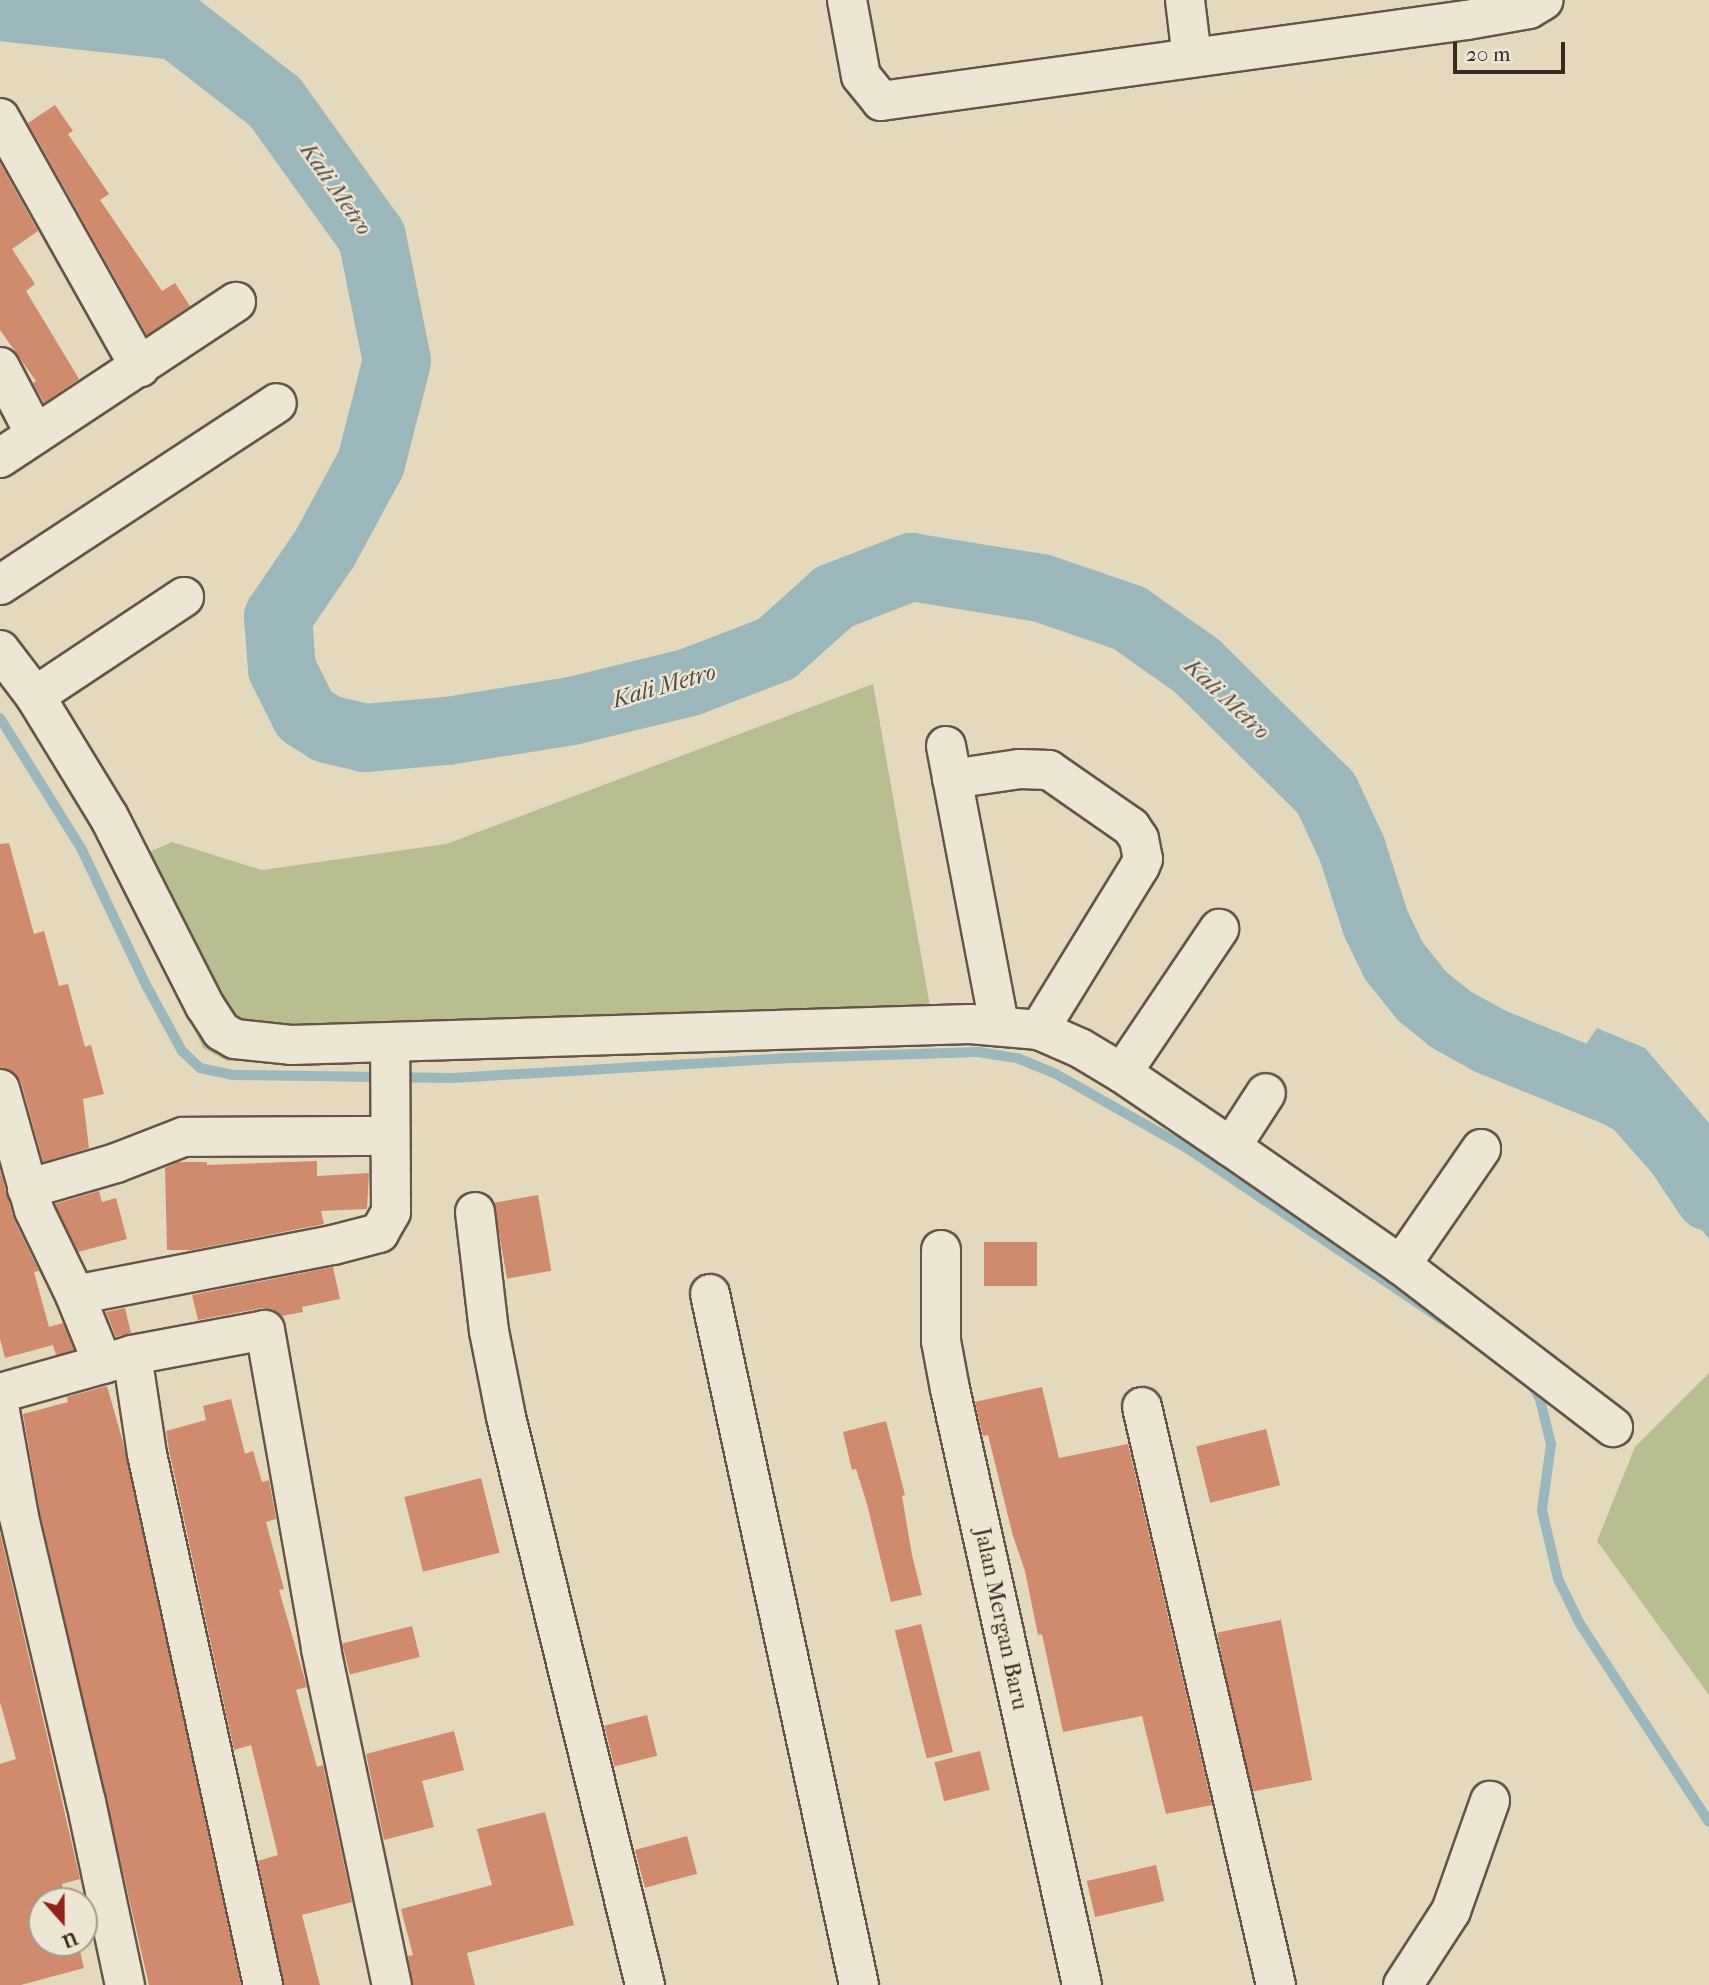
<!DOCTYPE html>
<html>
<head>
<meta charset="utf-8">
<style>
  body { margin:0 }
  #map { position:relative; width:1709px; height:1985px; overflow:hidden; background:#e5d9bd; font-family:"IM FELL French Canon",serif }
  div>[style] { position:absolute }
  .green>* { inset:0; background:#b8be8f }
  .water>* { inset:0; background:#9bb7bc }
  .stream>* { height:10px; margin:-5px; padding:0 5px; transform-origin:5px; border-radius:5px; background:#9bb7bc }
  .river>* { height:68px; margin:-34px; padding:0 34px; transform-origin:34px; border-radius:34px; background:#9bb7bc }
  .building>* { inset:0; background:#d08a6e; transform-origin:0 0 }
  .roads { filter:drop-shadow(2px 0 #665546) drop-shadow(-2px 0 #665546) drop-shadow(0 2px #665546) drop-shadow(0 -2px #665546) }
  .minor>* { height:38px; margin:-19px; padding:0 19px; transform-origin:19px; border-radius:19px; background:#eee6d4 }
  span { translate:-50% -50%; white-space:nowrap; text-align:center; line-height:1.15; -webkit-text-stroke:5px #eee6d4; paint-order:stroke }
  .street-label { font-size:23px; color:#3b291f }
  .water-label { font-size:24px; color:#534c46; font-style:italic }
  .north { position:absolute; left:28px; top:1887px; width:70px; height:70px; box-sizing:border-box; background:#eee6d4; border:2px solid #a69a8c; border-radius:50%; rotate:159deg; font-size:19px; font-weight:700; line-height:28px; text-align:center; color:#3b291f }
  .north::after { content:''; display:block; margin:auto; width:24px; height:32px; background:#8f2418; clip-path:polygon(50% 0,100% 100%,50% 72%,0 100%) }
  .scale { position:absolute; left:1453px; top:42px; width:112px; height:32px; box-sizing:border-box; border:4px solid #3b291f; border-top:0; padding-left:9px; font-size:21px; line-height:24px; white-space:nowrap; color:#3b291f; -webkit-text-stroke:5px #eee6d4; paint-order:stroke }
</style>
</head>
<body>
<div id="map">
  <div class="green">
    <i style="clip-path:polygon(873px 684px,935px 1034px,390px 1058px,227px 1061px,203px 1048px,120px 865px,172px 842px,262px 870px,446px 844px)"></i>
    <i style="clip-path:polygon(1709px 1373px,1709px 1695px,1597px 1541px,1635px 1447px)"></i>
  </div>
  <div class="water">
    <i style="clip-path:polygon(1597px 1028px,1645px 1048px,1709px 1123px,1709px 1239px,1628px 1138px,1552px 1094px)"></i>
  </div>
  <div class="stream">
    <i style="left:0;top:718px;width:153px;rotate:58.1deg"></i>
    <i style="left:81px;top:848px;width:152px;rotate:64.6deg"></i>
    <i style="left:146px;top:985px;width:75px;rotate:61.4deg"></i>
    <i style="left:182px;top:1051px;width:25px;rotate:43deg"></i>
    <i style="left:200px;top:1068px;width:33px;rotate:12deg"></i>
    <i style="left:232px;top:1075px;width:221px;rotate:0.8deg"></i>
    <i style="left:453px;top:1078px;width:342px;rotate:-3.4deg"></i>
    <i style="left:794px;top:1058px;width:184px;rotate:-1.9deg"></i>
    <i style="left:978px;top:1052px;width:39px;rotate:9deg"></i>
    <i style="left:1017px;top:1058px;width:42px;rotate:22.3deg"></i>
    <i style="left:1056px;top:1074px;width:150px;rotate:29.5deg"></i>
    <i style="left:1187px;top:1148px;width:316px;rotate:33.9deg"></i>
    <i style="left:1530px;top:1381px;width:21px;rotate:61deg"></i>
    <i style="left:1540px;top:1399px;width:46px;rotate:76.3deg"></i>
    <i style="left:1551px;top:1444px;width:67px;rotate:97.8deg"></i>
    <i style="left:1542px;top:1510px;width:71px;rotate:76.9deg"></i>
    <i style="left:1558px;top:1579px;width:50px;rotate:63.9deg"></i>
    <i style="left:1580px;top:1624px;width:236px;rotate:56.9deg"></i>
  </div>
  <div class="river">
    <i style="left:0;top:7px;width:178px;rotate:6.1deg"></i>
    <i style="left:177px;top:26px;width:124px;rotate:37.8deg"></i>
    <i style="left:275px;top:102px;width:166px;rotate:54.3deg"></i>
    <i style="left:372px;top:237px;width:126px;rotate:78.6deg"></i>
    <i style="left:397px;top:361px;width:105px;rotate:104.3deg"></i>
    <i style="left:371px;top:463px;width:97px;rotate:118.4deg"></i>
    <i style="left:325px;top:548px;width:83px;rotate:124.3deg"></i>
    <i style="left:278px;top:617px;width:52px;rotate:85.6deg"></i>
    <i style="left:282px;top:669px;width:51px;rotate:63.4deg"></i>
    <i style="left:305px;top:715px;width:26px;rotate:32deg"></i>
    <i style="left:327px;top:729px;width:39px;rotate:13deg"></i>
    <i style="left:365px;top:738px;width:82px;rotate:-4.9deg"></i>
    <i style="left:447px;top:731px;width:127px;rotate:-9.1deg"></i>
    <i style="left:572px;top:711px;width:122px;rotate:-13.8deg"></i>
    <i style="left:690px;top:682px;width:92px;rotate:-21deg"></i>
    <i style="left:776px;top:649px;width:78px;rotate:-41.9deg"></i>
    <i style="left:834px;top:597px;width:83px;rotate:-21.3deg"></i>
    <i style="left:911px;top:567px;width:132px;rotate:9.2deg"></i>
    <i style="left:1041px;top:588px;width:93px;rotate:18.8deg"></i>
    <i style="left:1129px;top:618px;width:83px;rotate:35.2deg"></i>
    <i style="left:1197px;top:666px;width:181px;rotate:44.6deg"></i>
    <i style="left:1326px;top:793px;width:62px;rotate:65.1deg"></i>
    <i style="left:1352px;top:849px;width:79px;rotate:72.3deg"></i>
    <i style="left:1376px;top:924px;width:41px;rotate:64.1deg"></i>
    <i style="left:1394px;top:961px;width:45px;rotate:51.3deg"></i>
    <i style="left:1422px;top:996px;width:36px;rotate:39deg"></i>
    <i style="left:1450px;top:1019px;width:46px;rotate:28.8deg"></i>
    <i style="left:1490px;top:1041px;width:153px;rotate:22.2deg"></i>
    <i style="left:1632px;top:1099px;width:71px;rotate:48.4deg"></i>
    <i style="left:1679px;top:1152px;width:54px;rotate:56.3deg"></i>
  </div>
  <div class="building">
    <i style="clip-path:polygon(55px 105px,73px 131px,68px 134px,109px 194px,100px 200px,162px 291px,175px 283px,190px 306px,147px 335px,28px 123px)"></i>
    <i style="clip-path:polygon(0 163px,38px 231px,12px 249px,35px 284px,26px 291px,79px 379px,44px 403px,33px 383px,36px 381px,0 330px)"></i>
    <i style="clip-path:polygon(9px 843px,34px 934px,44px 931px,59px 986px,68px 984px,85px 1047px,91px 1045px,104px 1094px,83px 1099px,89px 1148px,43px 1162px,21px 1082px,15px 1073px,0 1068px,0 844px)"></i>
    <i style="clip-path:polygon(317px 1161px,317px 1176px,369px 1173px,367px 1209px,321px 1211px,324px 1224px,192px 1250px,167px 1250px,165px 1168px,178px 1162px,207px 1162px,207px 1165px)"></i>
    <i style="clip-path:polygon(0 1170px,14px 1219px,39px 1271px,34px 1272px,49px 1327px,63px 1323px,74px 1350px,56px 1355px,53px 1345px,5px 1358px,0 1339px)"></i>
    <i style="clip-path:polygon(99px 1191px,102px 1202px,116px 1198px,127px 1239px,78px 1252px,55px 1204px)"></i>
    <i style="left:538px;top:1195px;width:77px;height:45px;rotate:80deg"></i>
    <i style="left:984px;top:1242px;width:53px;height:44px"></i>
    <i style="clip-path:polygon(333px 1267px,340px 1299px,302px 1307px,303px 1312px,282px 1316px,273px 1310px,262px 1308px,198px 1320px,192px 1295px)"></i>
    <i style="clip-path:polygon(125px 1308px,131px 1333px,116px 1337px,106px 1312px)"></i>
    <i style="clip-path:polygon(107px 1386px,123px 1442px,241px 1985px,149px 1985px,40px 1513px,23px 1414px,68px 1402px,67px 1397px)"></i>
    <i style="clip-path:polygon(1042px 1387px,1059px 1458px,1128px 1444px,1212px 1805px,1166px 1814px,1142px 1716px,1063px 1732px,1042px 1634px,1038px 1635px,1025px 1571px,1013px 1536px,988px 1435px,983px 1436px,975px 1402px)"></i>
    <i style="clip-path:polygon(231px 1399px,245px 1454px,253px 1451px,262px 1482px,269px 1480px,276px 1519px,266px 1522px,284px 1589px,279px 1590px,307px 1687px,296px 1690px,317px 1767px,323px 1765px,352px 1902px,302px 1915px,320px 1985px,284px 1985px,258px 1861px,278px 1855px,251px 1745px,234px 1750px,169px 1450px,166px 1431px,206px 1420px,203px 1406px)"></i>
    <i style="clip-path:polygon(886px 1421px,905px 1495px,902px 1496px,912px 1555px,922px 1595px,891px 1602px,867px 1504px,856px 1469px,852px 1470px,843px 1432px)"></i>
    <i style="left:1266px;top:1429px;width:58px;height:72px;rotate:76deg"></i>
    <i style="left:481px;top:1478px;width:77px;height:79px;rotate:76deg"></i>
    <i style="clip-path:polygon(0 1532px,80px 1879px,62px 1884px,67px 1901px,42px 1901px,42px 1943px,78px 1943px,84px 1968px,21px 1985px,0 1985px,0 1764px,16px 1759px,0 1702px)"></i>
    <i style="left:1281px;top:1620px;width:163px;height:65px;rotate:79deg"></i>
    <i style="left:921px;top:1624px;width:132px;height:27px;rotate:76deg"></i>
    <i style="left:412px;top:1626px;width:32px;height:72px;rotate:76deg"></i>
    <i style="left:647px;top:1715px;width:42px;height:44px;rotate:76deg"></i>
    <i style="clip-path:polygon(454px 1731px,464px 1770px,422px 1781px,434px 1827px,384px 1840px,366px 1754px)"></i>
    <i style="left:980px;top:1751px;width:40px;height:47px;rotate:76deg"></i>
    <i style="clip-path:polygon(545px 1812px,574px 1925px,467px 1953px,475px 1985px,413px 1985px,408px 1956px,413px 1955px,401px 1909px,492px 1885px,477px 1829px)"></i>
    <i style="left:687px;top:1836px;width:39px;height:54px;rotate:75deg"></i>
    <i style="left:1156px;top:1865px;width:37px;height:71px;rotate:77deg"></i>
  </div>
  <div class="roads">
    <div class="minor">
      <i style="left:847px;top:0;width:77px;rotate:79.6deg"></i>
      <i style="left:861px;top:76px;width:32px;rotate:51deg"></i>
      <i style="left:881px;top:101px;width:592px;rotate:-7.87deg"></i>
      <i style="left:1467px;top:20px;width:63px;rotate:-10.1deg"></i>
      <i style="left:1529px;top:9px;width:17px;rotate:-31deg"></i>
      <i style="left:1185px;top:0;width:58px;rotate:83.1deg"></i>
      <i style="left:0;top:118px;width:286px;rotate:60.7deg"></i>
      <i style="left:0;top:367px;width:76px;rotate:62.4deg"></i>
      <i style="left:0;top:458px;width:283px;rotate:-33.5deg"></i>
      <i style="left:0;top:585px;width:331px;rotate:-33.3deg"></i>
      <i style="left:0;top:650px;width:58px;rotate:52.7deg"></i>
      <i style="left:35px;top:696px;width:142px;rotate:58.6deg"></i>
      <i style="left:109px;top:817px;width:212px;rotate:63.1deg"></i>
      <i style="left:205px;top:1006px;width:30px;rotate:57deg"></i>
      <i style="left:221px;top:1031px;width:16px;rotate:30deg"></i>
      <i style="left:235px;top:1039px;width:56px;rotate:6.1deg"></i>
      <i style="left:291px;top:1045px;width:679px;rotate:-1.77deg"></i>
      <i style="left:970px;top:1024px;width:69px;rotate:5deg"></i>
      <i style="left:1039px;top:1030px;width:45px;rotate:23.7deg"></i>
      <i style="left:1080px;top:1048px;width:49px;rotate:30.8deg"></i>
      <i style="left:1122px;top:1073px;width:132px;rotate:34.2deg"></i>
      <i style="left:1231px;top:1147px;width:207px;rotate:34.8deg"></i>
      <i style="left:1401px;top:1265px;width:267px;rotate:37.4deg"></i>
      <i style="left:35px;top:696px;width:179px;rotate:-33.6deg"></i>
      <i style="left:946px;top:746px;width:284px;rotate:79.2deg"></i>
      <i style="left:952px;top:779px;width:69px;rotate:-8.4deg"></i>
      <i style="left:1020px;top:769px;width:29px;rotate:2deg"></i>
      <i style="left:1049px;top:770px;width:100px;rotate:34.8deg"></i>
      <i style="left:1131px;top:827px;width:14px;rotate:56deg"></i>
      <i style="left:1139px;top:839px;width:20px;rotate:79deg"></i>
      <i style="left:1143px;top:859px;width:8px;rotate:113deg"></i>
      <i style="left:1140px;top:866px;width:193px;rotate:121.6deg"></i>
      <i style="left:1122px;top:1073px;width:174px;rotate:-56deg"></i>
      <i style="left:0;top:1089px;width:126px;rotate:74.3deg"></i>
      <i style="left:34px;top:1210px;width:94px;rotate:64.2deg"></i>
      <i style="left:75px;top:1295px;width:74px;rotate:67.9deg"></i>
      <i style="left:103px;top:1364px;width:30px;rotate:-17deg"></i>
      <i style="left:132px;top:1355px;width:135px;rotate:-10.6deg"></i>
      <i style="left:265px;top:1330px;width:324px;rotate:80deg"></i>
      <i style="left:321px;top:1649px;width:343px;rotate:78.1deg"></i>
      <i style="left:1231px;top:1147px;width:64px;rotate:-57.1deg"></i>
      <i style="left:27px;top:1189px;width:93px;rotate:-16.3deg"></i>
      <i style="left:116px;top:1163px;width:72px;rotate:-21.2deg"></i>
      <i style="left:183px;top:1137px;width:207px;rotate:-0.3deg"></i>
      <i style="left:475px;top:1212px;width:120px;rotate:83.3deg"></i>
      <i style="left:489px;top:1331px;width:88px;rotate:78.8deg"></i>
      <i style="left:506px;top:1417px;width:585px;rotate:76.25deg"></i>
      <i style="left:941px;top:1250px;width:91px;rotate:90deg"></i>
      <i style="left:941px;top:1341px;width:49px;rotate:79.4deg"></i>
      <i style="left:950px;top:1389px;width:610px;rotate:77.51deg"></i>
      <i style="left:1401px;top:1265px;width:141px;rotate:-55.4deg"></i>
      <i style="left:710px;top:1294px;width:707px;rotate:77.83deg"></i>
      <i style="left:75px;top:1295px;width:263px;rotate:-11deg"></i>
      <i style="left:333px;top:1245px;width:48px;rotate:-14.6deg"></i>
      <i style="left:379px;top:1233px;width:24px;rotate:-60deg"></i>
      <i style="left:391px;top:1212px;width:169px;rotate:-90.3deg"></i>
      <i style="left:132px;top:1355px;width:100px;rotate:81.4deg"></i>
      <i style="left:147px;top:1454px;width:544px;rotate:77.68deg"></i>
      <i style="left:0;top:1393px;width:107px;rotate:-15.7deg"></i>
      <i style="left:1142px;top:1407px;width:593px;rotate:76.95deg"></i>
      <i style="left:0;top:1411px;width:108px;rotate:79.8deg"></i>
      <i style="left:19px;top:1517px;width:293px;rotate:76.8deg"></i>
      <i style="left:86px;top:1802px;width:187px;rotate:78deg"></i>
      <i style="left:1403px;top:1985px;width:88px;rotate:-57deg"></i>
      <i style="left:1451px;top:1911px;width:117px;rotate:-70.5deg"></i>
    </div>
  </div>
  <div class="street-label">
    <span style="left:1001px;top:1619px;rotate:78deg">Jalan Mergan Baru</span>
  </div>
  <div class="water-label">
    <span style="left:336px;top:189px;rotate:55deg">Kali Metro</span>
    <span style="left:664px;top:686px;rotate:-16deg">Kali Metro</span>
    <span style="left:1227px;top:699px;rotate:43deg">Kali Metro</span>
  </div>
  <div class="north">U</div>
  <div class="scale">20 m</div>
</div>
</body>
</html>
